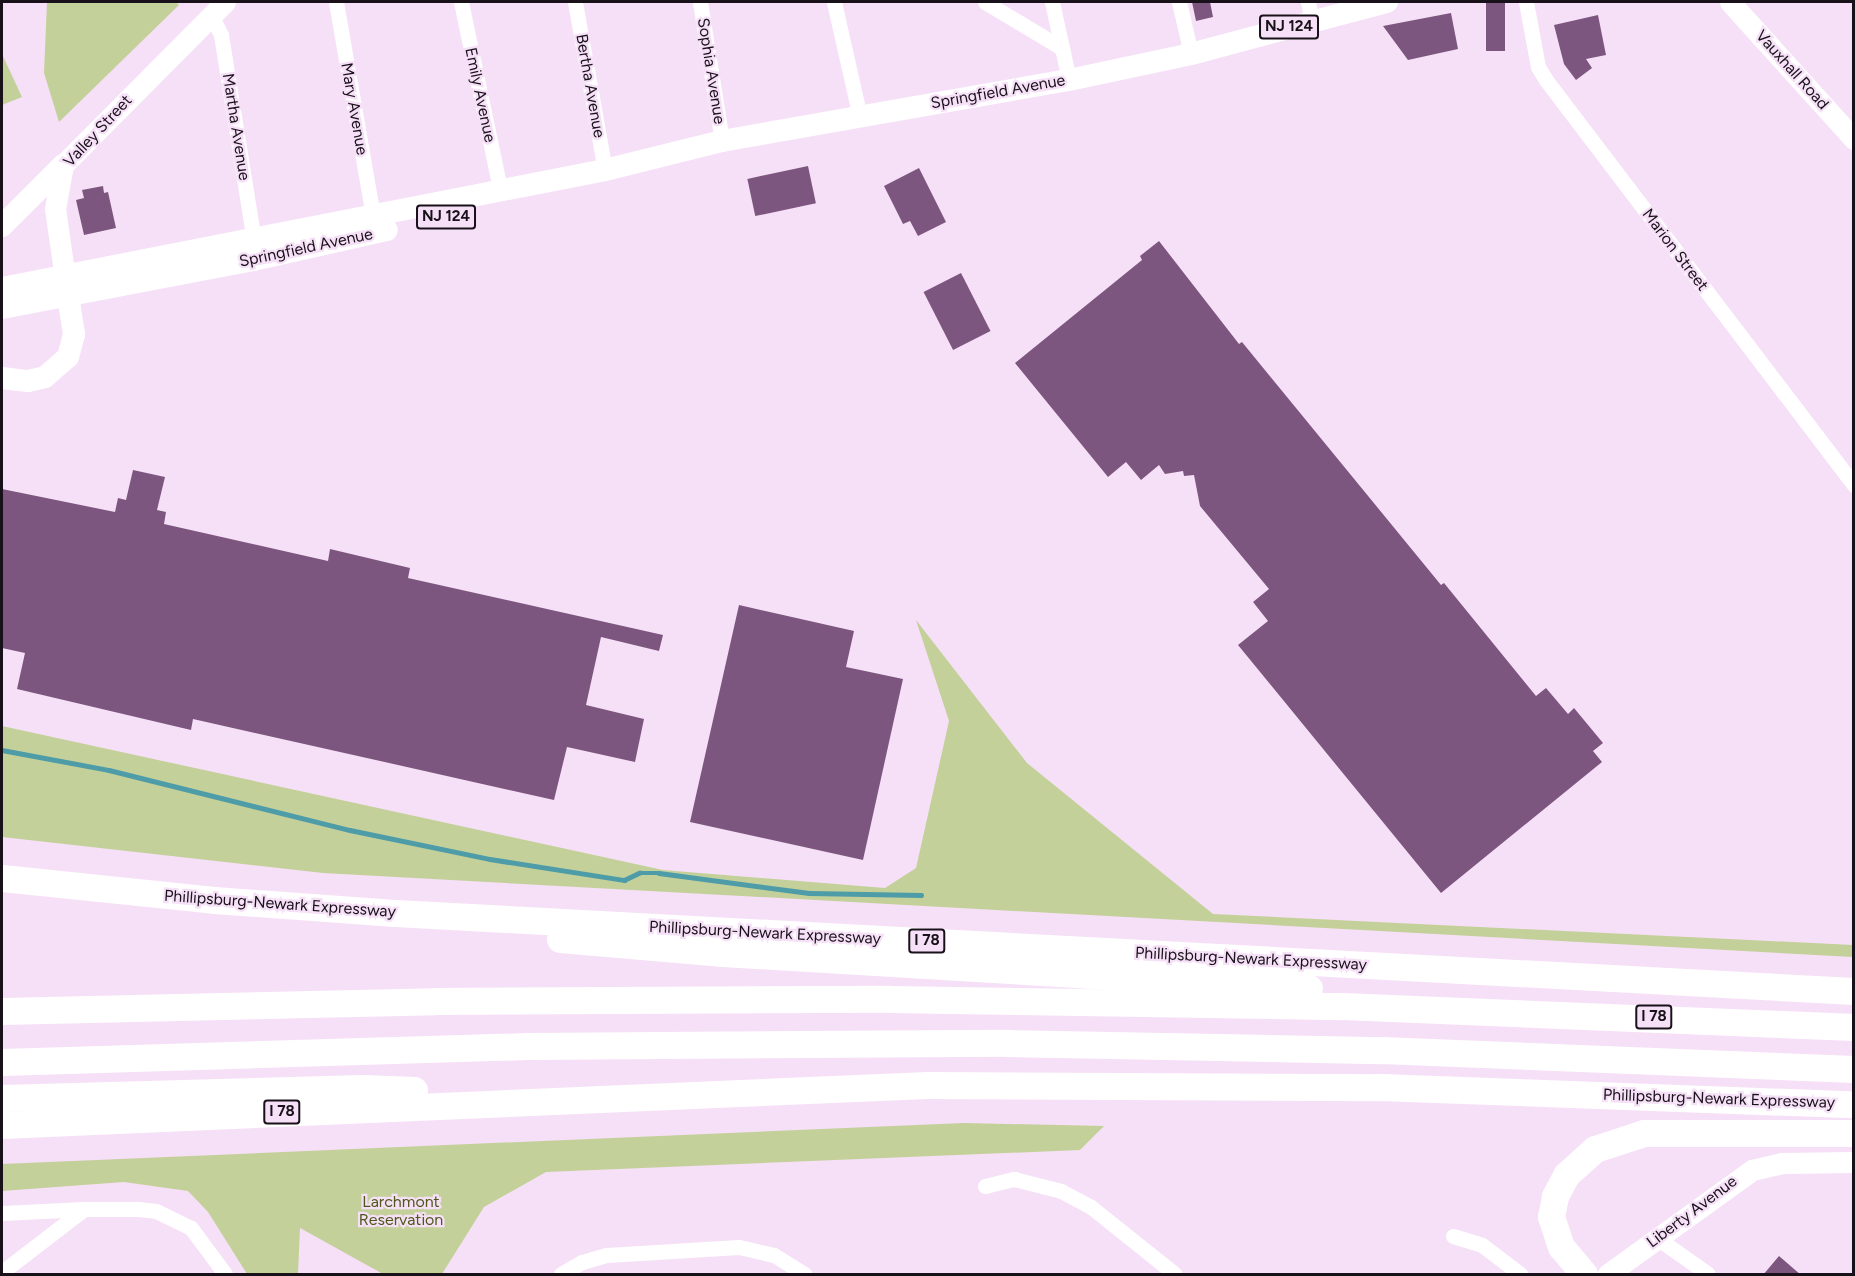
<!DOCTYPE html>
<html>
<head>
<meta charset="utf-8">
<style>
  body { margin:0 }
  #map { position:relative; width:1855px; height:1276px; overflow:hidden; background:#f6e0f7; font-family:Figtree,sans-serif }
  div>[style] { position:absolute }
  .green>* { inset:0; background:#c4d09a }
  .stream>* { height:4.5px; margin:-2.25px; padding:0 2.25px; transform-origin:2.25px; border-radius:2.25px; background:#4e9ca8 }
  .building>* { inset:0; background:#7d567f; transform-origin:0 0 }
  .street>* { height:15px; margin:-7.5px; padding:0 7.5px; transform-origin:7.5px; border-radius:7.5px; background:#fff }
  .secondary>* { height:21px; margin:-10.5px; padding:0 10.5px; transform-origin:10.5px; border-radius:10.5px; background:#fff }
  .primary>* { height:22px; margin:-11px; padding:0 11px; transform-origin:11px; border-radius:11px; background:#fff }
  .highway>* { height:27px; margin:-13.5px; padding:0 13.5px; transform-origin:13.5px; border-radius:13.5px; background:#fff }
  span { translate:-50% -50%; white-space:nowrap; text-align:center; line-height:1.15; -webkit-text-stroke:4.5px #f6e0f7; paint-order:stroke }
  .shield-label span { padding:2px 4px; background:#f6e0f7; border:2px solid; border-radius:4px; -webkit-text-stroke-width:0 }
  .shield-label { font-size:15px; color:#191119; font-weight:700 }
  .street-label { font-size:16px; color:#191119 }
  .park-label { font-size:16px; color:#4e5819 }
  .frame { position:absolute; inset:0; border:3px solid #191119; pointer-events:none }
</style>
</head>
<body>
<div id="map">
  <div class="green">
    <i style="clip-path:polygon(47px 2px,176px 2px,179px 5px,59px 122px,44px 73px)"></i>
    <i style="clip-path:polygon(2px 54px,22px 97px,2px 105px)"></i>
    <i style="clip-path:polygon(916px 620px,1027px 763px,1213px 914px,1853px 945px,1853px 957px,323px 873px,2px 837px,2px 726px,663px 870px,885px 888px,916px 868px,949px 721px)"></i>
    <i style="clip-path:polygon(964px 1123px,1104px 1126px,1080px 1150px,546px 1172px,484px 1207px,442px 1274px,383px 1274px,300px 1228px,298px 1274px,247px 1274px,208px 1212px,188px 1191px,124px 1182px,2px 1191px,2px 1164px)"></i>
  </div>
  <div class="stream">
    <i style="left:2px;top:750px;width:109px;rotate:10.6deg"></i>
    <i style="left:109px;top:770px;width:248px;rotate:14deg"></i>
    <i style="left:350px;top:830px;width:143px;rotate:11.7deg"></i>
    <i style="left:490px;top:859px;width:136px;rotate:8.9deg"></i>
    <i style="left:624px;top:880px;width:17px;rotate:-25deg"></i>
    <i style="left:639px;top:873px;width:20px"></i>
    <i style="left:659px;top:873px;width:151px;rotate:7.6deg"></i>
    <i style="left:809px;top:893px;width:112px;rotate:1deg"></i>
  </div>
  <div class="building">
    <i style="clip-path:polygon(1192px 2px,1210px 2px,1213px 17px,1196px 21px)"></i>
    <i style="left:1486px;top:2px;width:19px;height:49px"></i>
    <i style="clip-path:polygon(1451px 13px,1458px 49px,1408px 60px,1383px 26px)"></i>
    <i style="clip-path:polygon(1598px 15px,1606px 55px,1586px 59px,1592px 68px,1576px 80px,1564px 64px,1554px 25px)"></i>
    <i style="left:808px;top:166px;width:38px;height:62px;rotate:78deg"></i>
    <i style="clip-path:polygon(919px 168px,946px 222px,918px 236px,910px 221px,903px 224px,884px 186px)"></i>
    <i style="clip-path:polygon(103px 186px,104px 193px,108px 192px,116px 228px,84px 235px,76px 200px,84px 198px,82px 190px)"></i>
    <i style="clip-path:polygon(1159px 241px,1239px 344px,1242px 342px,1441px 585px,1444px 583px,1536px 696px,1546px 688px,1568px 714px,1574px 708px,1603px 743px,1593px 751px,1602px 762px,1441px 893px,1238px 645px,1268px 621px,1253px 602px,1269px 589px,1200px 506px,1194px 475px,1184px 476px,1183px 471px,1165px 474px,1159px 465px,1141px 480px,1126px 462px,1108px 477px,1015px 363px,1142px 260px,1140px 256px)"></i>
    <i style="left:961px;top:273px;width:65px;height:42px;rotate:63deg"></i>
    <i style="clip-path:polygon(133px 470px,165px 477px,157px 510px,166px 512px,164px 524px,328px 561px,330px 549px,410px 568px,408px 578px,663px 635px,659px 651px,601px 637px,586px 705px,644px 719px,635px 762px,567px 747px,554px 800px,193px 719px,191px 730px,17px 689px,25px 653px,2px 648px,2px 489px,115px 512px,118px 498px,126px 500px)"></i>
    <i style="clip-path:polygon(739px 605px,854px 631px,846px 667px,903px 679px,863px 860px,690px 822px)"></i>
    <i style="clip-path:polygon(1779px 1256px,1801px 1275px,1763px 1275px)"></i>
  </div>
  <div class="street">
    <i style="left:336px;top:2px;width:218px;rotate:80.2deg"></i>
    <i style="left:461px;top:2px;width:190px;rotate:78.2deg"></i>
    <i style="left:575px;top:2px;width:171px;rotate:79.9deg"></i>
    <i style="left:700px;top:2px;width:141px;rotate:81deg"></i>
    <i style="left:834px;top:2px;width:118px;rotate:77.3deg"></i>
    <i style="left:985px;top:2px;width:90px;rotate:30.9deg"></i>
    <i style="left:1052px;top:2px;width:80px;rotate:77.7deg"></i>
    <i style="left:1179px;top:2px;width:53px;rotate:77deg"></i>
    <i style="left:1308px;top:2px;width:19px;rotate:78deg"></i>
    <i style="left:1526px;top:2px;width:66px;rotate:79.5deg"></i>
    <i style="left:1538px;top:67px;width:15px;rotate:58deg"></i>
    <i style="left:1546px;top:80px;width:509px;rotate:52.75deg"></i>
    <i style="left:211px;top:15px;width:22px;rotate:63deg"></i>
    <i style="left:221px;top:35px;width:210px;rotate:80.9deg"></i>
    <i style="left:985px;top:1186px;width:30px;rotate:-14deg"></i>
    <i style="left:1014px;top:1179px;width:49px;rotate:14.3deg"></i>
    <i style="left:1061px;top:1191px;width:34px;rotate:28deg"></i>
    <i style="left:1091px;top:1207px;width:107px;rotate:38.6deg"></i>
    <i style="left:2px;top:1213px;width:82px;rotate:-2.8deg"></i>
    <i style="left:1453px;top:1236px;width:30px;rotate:17deg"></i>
    <i style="left:1482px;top:1245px;width:48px;rotate:37.3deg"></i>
    <i style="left:1657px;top:1238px;width:62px;rotate:35.2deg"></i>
    <i style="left:2px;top:1272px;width:103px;rotate:-37.5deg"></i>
    <i style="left:84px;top:1209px;width:54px"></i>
    <i style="left:138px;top:1209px;width:18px;rotate:6deg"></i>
    <i style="left:156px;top:1211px;width:39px;rotate:26deg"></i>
    <i style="left:191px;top:1228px;width:57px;rotate:53.5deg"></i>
    <i style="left:561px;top:1274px;width:24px;rotate:-30deg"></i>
    <i style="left:582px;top:1262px;width:26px;rotate:-16deg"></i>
    <i style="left:607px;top:1255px;width:132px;rotate:-3.5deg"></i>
    <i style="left:739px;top:1247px;width:36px;rotate:13deg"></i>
    <i style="left:774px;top:1255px;width:36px;rotate:32deg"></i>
  </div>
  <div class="secondary">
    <i style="left:1730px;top:2px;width:185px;rotate:47.9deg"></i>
    <i style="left:67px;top:292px;width:84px;rotate:-98.2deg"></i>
    <i style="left:55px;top:209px;width:45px;rotate:-79.7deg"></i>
    <i style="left:63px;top:165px;width:230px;rotate:-45.2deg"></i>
    <i style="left:1608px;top:1274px;width:178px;rotate:-35.8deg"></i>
    <i style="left:1752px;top:1170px;width:31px;rotate:-13deg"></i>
    <i style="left:1782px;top:1163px;width:72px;rotate:-0.8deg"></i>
  </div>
  <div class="primary">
    <i style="left:2px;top:226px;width:86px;rotate:-45deg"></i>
    <i style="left:2px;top:288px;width:614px;rotate:-11.07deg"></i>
    <i style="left:605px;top:170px;width:121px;rotate:-13.9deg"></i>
    <i style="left:722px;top:141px;width:352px;rotate:-10deg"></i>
    <i style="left:1069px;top:80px;width:125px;rotate:-12deg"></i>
    <i style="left:1191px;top:54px;width:203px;rotate:-14.9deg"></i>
    <i style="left:2px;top:308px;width:256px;rotate:-10.8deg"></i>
    <i style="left:253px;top:260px;width:137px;rotate:-12.6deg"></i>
    <i style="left:2px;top:378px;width:26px;rotate:7deg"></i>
    <i style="left:28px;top:381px;width:17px;rotate:-13deg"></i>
    <i style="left:45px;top:377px;width:30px;rotate:-41deg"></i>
    <i style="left:68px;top:357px;width:24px;rotate:-75deg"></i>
    <i style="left:74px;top:334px;width:37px;rotate:-99deg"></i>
  </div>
  <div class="highway">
    <i style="left:2px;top:878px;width:213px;rotate:5.9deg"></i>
    <i style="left:214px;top:900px;width:181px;rotate:4.1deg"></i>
    <i style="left:395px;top:913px;width:1461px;rotate:3.06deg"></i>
    <i style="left:560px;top:939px;width:164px;rotate:4.9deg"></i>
    <i style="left:723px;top:953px;width:587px;rotate:3.42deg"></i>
    <i style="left:2px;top:1011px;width:433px;rotate:-1.3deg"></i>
    <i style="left:435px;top:1001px;width:453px;rotate:-0.3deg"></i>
    <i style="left:888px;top:999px;width:454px;rotate:0.9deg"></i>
    <i style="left:1342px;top:1006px;width:512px;rotate:2.35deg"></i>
    <i style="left:2px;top:1062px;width:526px;rotate:-1.74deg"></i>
    <i style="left:528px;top:1046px;width:479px;rotate:-0.4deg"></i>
    <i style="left:1007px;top:1043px;width:374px;rotate:1.1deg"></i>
    <i style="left:1381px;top:1050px;width:473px;rotate:2.3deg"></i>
    <i style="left:2px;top:1098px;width:361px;rotate:-1.6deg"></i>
    <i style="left:363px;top:1088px;width:51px;rotate:2.2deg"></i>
    <i style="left:2px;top:1125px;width:926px;rotate:-2.48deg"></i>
    <i style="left:927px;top:1085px;width:453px;rotate:0.3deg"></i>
    <i style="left:1380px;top:1087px;width:474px;rotate:2.1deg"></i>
    <i style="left:1584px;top:1274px;width:35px;rotate:-130deg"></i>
    <i style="left:1561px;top:1247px;width:32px;rotate:-108deg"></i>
    <i style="left:1551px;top:1217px;width:21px;rotate:-79deg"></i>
    <i style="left:1555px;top:1196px;width:24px;rotate:-62deg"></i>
    <i style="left:1566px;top:1175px;width:39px;rotate:-42deg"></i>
    <i style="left:1595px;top:1149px;width:52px;rotate:-18.1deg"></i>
    <i style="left:1644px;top:1133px;width:210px"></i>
  </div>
  <div class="shield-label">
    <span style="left:1289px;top:27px">NJ 124</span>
    <span style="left:446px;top:217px">NJ 124</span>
    <span style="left:927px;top:941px">I 78</span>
    <span style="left:1654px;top:1017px">I 78</span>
    <span style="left:282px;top:1112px">I 78</span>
  </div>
  <div class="street-label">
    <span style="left:1792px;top:70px;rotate:48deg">Vauxhall Road</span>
    <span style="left:711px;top:71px;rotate:81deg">Sophia Avenue</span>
    <span style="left:590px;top:86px;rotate:80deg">Bertha Avenue</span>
    <span style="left:998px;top:92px;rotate:-10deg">Springfield Avenue</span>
    <span style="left:480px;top:95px;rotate:78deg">Emily Avenue</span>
    <span style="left:354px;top:109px;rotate:80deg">Mary Avenue</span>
    <span style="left:236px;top:127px;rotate:81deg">Martha Avenue</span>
    <span style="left:98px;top:131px;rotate:-47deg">Valley Street</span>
    <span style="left:306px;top:248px;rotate:-12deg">Springfield Avenue</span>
    <span style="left:1675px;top:250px;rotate:53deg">Marion Street</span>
    <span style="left:280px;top:904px;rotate:4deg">Phillipsburg-Newark Expressway</span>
    <span style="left:765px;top:933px;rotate:3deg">Phillipsburg-Newark Expressway</span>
    <span style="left:1251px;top:959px;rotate:3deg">Phillipsburg-Newark Expressway</span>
    <span style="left:1719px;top:1099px;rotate:2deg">Phillipsburg-Newark Expressway</span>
    <span style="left:1692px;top:1212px;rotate:-37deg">Liberty Avenue</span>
  </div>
  <div class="park-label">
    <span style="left:401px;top:1211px">Larchmont<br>Reservation</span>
  </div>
  <div class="frame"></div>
</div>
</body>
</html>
